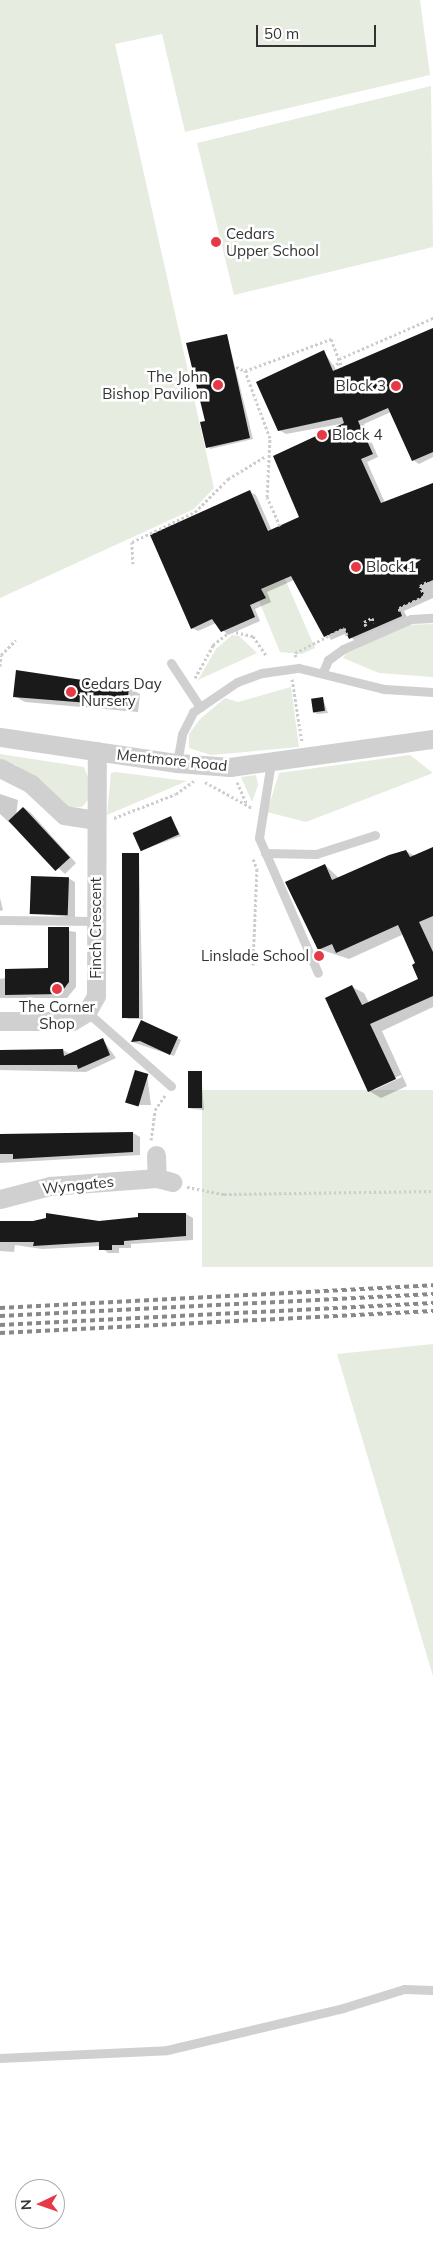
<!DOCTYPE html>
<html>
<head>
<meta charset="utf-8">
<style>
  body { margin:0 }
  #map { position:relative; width:433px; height:2244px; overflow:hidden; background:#fff; font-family:Mulish,sans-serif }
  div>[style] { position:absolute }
  .green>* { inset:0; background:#e6ecdf; transform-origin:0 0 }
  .shadow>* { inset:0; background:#0003 }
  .building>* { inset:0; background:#1a1a1a; transform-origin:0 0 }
  .path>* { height:3px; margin-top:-1.5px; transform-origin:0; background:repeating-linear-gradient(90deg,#cdcdcd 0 2.5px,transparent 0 5px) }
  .service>* { height:9px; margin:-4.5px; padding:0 4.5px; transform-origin:4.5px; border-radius:4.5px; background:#d0d0d0 }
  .minor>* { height:19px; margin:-9.5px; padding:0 9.5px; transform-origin:9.5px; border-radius:9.5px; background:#d0d0d0 }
  .rail>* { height:4px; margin-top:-2px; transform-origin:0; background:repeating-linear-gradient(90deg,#888 0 5px,transparent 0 9px) }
  .dots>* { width:14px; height:14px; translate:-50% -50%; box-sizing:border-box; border:2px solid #fff; border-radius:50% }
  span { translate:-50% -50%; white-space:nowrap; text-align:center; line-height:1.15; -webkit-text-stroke:5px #fff; paint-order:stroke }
  .poi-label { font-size:15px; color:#333 }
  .left { translate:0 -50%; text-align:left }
  .right { translate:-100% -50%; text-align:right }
  .street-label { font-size:15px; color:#333 }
  .north { position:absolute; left:15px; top:2179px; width:50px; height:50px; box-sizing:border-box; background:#fff; border:1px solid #adadad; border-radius:50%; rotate:267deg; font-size:14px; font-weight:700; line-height:20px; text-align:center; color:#333 }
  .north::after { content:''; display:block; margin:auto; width:18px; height:22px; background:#e63946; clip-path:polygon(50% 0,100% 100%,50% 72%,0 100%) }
  .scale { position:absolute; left:256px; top:25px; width:120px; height:22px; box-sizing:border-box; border:2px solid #333; border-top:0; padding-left:6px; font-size:15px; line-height:18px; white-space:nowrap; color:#333; -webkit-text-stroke:4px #fff; paint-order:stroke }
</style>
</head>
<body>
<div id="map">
  <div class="green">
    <i style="clip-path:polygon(0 0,420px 0,430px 75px,185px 132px,162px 34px,115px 44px,214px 488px,194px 509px,0 598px)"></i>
    <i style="clip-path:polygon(431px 86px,433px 247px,234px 295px,197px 143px)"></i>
    <i style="clip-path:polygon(285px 579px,315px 648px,302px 654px,280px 652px,259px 601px,265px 598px,261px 589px)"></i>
    <i style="clip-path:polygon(433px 624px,433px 677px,379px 673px,343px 658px,347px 652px,404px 625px)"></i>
    <i style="clip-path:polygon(232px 635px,239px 636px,257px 653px,198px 680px,216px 649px)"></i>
    <i style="clip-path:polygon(291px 687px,299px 747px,211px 755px,189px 748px,189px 734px,200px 719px,225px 698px,238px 702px)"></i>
    <i style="clip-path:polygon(0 754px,84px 767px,89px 780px,88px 800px,82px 807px,66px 808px,16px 765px,0 762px)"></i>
    <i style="clip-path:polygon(410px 755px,433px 773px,306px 822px,267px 812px,279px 773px)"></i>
    <i style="clip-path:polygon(111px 773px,115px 772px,187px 781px,107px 815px)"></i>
    <i style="clip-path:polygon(256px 775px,258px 785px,252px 802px,241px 777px)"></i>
    <i style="left:433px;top:1090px;width:177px;height:231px;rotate:90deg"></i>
    <i style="clip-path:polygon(433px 1344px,433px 1676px,337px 1354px)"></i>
  </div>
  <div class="shadow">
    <i style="clip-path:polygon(433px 328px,433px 457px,419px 464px,413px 460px,391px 412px,364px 424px,378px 457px,367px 462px,385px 503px,433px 483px,433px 598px,404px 611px,408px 619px,356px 642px,347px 633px,331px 640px,294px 580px,267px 592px,271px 602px,255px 609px,260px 621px,228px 635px,216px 623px,198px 631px,192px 628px,250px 492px,256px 495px,272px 531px,300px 518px,346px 423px,286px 434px,279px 430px,324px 352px,337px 371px)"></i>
    <i style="clip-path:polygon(227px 335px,253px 439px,210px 449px,206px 422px)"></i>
    <i style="clip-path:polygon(17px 671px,129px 688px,140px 694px,138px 712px,25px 702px,14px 696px)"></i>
    <i style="clip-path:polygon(323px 699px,328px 713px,317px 714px,314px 712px)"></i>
    <i style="clip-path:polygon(0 794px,18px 800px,16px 816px,24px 808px,31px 813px,76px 863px,65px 874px,0 814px)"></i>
    <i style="clip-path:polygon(171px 818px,181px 836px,142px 850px)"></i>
    <i style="clip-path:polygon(evenodd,433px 848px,433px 1007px,382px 1031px,407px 1086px,381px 1098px,369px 1091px,352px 987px,364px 993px,369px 1003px,420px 980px,417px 964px,404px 934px,349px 959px,319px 949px,325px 865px,339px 878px,406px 851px,415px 856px,433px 848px,401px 1075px,402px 1077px,374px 1090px,374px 1087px,401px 1075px)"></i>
    <i style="clip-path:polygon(139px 854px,143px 1019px,128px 1019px,124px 1017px)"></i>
    <i style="clip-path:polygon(68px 878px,75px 882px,75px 918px,32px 913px)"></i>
    <i style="clip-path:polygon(0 898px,3px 910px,0 911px)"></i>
    <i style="clip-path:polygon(49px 928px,76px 932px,76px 987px,67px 998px,0 998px,0 979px,49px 969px)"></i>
    <i style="clip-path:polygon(141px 1021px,181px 1040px,174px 1056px,132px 1042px)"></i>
    <i style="clip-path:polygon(103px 1040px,116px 1058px,86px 1072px,0 1070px,0 1051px,63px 1050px,70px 1054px)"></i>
    <i style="clip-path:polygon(201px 1072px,204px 1110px,192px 1109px,189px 1108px)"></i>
    <i style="clip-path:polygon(147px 1075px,151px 1105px,140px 1105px,136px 1103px)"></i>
    <i style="clip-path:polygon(133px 1133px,140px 1137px,140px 1155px,0 1163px,0 1135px)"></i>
    <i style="clip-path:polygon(186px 1214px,193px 1218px,193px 1240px,131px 1244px,131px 1248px,119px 1248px,119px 1253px,108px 1253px,100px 1246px,42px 1249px,15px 1245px,14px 1252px,0 1251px,0 1224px,99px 1223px)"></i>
  </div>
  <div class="building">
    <i style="clip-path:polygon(433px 328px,433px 452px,412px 461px,388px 408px,358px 421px,373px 454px,361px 459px,381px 503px,433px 483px,433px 580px,420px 586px,425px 596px,399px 608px,402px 616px,349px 639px,344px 628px,324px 637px,291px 576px,261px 589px,266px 598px,250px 605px,255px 617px,221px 632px,212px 619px,191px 629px,150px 535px,250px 490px,268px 531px,299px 517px,273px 456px,344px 423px,342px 417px,278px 431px,256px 382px,324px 350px,333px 371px)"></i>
    <i style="clip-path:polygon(227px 334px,250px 438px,206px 448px,200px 422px,205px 421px,186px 343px)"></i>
    <i style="clip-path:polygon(16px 670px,129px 687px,127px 706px,13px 697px)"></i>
    <i style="left:323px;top:697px;width:14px;height:12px;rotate:82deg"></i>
    <i style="left:23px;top:807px;width:69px;height:20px;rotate:47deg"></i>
    <i style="left:171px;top:816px;width:20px;height:42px;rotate:66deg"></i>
    <i style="clip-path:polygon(433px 847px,433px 916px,419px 922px,433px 952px,433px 996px,370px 1024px,396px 1079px,368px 1092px,325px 998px,352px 985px,362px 1005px,418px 979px,412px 965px,415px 963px,398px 925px,336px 953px,332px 944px,318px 950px,285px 882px,325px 864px,332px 880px,389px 855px,406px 850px,410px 857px)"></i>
    <i style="left:122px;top:853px;width:17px;height:165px"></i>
    <i style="left:31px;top:876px;width:38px;height:38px;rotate:2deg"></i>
    <i style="clip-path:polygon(48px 927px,69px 927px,69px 982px,60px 994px,5px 995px,5px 969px,48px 968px)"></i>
    <i style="clip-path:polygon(141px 1020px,178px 1037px,170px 1055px,140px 1041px,131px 1042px)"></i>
    <i style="clip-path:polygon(103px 1038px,110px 1055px,78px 1069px,77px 1065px,0 1065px,0 1050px,63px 1049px,64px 1056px)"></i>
    <i style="left:135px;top:1070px;width:14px;height:34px;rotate:17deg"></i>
    <i style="left:188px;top:1071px;width:14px;height:37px"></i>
    <i style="clip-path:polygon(133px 1132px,133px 1152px,13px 1159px,13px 1154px,0 1154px,0 1134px)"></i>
    <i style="clip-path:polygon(46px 1213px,99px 1221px,138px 1217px,138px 1213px,186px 1213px,186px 1236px,124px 1241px,124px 1245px,112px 1245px,112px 1250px,99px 1250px,99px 1242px,33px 1246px,34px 1242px,0 1242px,0 1221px,33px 1221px,46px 1218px)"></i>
  </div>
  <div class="path">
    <i style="left:339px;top:359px;width:103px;rotate:-23.6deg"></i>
    <i style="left:236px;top:367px;width:10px;rotate:24deg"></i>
    <i style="left:332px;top:367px;width:9px;rotate:-32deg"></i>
    <i style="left:280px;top:526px;width:32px;rotate:-114deg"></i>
    <i style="left:267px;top:497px;width:59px;rotate:-87.1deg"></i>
    <i style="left:270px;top:438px;width:72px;rotate:-110.5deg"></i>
    <i style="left:245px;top:371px;width:92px;rotate:-20.4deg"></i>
    <i style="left:331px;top:339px;width:30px;rotate:69deg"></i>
    <i style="left:133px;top:564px;width:22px;rotate:-93deg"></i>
    <i style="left:132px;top:542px;width:70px;rotate:-25.5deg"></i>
    <i style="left:195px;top:512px;width:47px;rotate:-45deg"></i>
    <i style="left:228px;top:479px;width:44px;rotate:-31.2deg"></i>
    <i style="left:400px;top:611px;width:3px;rotate:-108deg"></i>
    <i style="left:399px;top:608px;width:29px;rotate:-25deg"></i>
    <i style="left:425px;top:596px;width:11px;rotate:-117deg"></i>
    <i style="left:420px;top:586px;width:8px;rotate:-30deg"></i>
    <i style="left:427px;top:582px;width:14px;rotate:65deg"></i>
    <i style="left:366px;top:626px;width:4px;rotate:-117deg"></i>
    <i style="left:364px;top:622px;width:9px;rotate:-27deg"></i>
    <i style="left:372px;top:618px;width:5px;rotate:68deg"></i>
    <i style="left:296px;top:657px;width:4px;rotate:-104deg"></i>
    <i style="left:295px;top:653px;width:55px;rotate:-27deg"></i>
    <i style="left:344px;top:628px;width:8px;rotate:67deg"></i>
    <i style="left:0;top:666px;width:11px;rotate:-85deg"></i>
    <i style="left:1px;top:655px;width:21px;rotate:-45deg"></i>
    <i style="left:195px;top:678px;width:38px;rotate:-61deg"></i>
    <i style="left:213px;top:645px;width:23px;rotate:-38deg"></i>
    <i style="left:231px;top:631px;width:23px;rotate:13deg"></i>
    <i style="left:253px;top:636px;width:23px;rotate:56deg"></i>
    <i style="left:292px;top:679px;width:64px;rotate:81deg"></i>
    <i style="left:205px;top:782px;width:54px;rotate:29deg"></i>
    <i style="left:237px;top:782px;width:24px;rotate:66deg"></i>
    <i style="left:114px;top:818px;width:66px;rotate:-21.2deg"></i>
    <i style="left:176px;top:794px;width:22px;rotate:-36deg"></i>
    <i style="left:253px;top:859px;width:11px;rotate:68deg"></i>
    <i style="left:257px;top:869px;width:96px;rotate:92.4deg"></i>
    <i style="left:151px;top:1140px;width:30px;rotate:-82deg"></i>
    <i style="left:155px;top:1110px;width:18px;rotate:-56deg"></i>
    <i style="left:187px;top:1187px;width:38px;rotate:11deg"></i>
    <i style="left:224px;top:1194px;width:209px;rotate:-0.8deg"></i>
  </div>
  <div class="service">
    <i style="left:171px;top:663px;width:53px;rotate:56.6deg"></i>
    <i style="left:323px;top:672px;width:13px;rotate:-67deg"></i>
    <i style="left:328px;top:660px;width:19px;rotate:-36deg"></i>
    <i style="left:343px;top:649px;width:74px;rotate:-23.8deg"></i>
    <i style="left:411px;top:619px;width:22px;rotate:-3deg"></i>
    <i style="left:271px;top:762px;width:77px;rotate:99deg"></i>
    <i style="left:259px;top:838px;width:147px;rotate:66.4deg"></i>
    <i style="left:177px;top:763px;width:29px;rotate:-80deg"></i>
    <i style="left:182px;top:734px;width:25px;rotate:-63deg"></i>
    <i style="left:193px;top:712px;width:53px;rotate:-34.3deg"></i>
    <i style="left:237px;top:682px;width:27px;rotate:-20deg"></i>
    <i style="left:262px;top:673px;width:37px;rotate:-8deg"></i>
    <i style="left:299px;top:668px;width:88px;rotate:13.9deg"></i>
    <i style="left:384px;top:689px;width:49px;rotate:3.5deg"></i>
    <i style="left:265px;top:853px;width:51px;rotate:1.1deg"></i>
    <i style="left:316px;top:854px;width:62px;rotate:-17.9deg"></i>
    <i style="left:0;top:920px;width:97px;rotate:0.6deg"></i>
    <i style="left:87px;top:1012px;width:112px;rotate:41.4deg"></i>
    <i style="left:0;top:2058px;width:167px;rotate:-2.7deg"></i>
    <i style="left:167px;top:2050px;width:181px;rotate:-13.4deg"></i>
    <i style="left:343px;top:2008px;width:64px;rotate:-17.3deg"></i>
    <i style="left:404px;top:1989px;width:29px;rotate:2deg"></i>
  </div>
  <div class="minor">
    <i style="left:0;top:737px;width:179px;rotate:8.4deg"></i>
    <i style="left:177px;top:763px;width:53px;rotate:4.3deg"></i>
    <i style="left:230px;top:767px;width:205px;rotate:-7.9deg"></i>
    <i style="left:0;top:768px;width:35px;rotate:27deg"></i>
    <i style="left:31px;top:784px;width:45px;rotate:43.2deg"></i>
    <i style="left:64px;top:815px;width:32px;rotate:9deg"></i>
    <i style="left:0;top:1021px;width:72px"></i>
    <i style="left:72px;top:1021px;width:17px;rotate:-31deg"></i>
    <i style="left:87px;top:1012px;width:18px;rotate:-61deg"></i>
    <i style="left:96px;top:996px;width:245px;rotate:-89.8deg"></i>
    <i style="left:156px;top:1155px;width:23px;rotate:88deg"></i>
    <i style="left:0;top:1199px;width:52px;rotate:-14.6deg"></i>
    <i style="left:50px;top:1186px;width:107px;rotate:-4.3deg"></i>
    <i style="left:157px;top:1178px;width:16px;rotate:15deg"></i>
  </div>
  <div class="rail">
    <i style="left:0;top:1308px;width:434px;rotate:-3deg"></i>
    <i style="left:0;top:1316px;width:434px;rotate:-2.9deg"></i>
    <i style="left:0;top:1325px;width:434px;rotate:-2.9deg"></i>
    <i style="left:0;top:1333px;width:434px;rotate:-2.9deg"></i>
  </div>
  <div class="dots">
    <i style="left:216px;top:242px;background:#e63946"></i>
    <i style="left:218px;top:385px;background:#e63946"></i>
    <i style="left:396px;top:386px;background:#e63946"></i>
    <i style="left:322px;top:435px;background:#e63946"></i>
    <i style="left:356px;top:567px;background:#e63946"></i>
    <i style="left:71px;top:692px;background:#e63946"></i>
    <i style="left:319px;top:956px;background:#e63946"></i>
    <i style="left:57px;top:989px;background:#e63946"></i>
  </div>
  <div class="poi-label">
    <span class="left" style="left:226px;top:242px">Cedars<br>Upper School</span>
    <span class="right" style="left:208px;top:385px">The John<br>Bishop Pavilion</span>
    <span class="right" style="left:386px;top:386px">Block 3</span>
    <span class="left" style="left:332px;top:435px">Block 4</span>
    <span class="left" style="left:366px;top:567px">Block 1</span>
    <span class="left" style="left:81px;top:692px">Cedars Day<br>Nursery</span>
    <span class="right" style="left:309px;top:956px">Linslade School</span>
    <span style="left:57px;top:1015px">The Corner<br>Shop</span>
  </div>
  <div class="street-label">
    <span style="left:172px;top:760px;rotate:6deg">Mentmore Road</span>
    <span style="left:96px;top:928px;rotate:-90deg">Finch Crescent</span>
    <span style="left:78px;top:1185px;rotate:-6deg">Wyngates</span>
  </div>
  <div class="north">N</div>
  <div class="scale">50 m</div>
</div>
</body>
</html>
